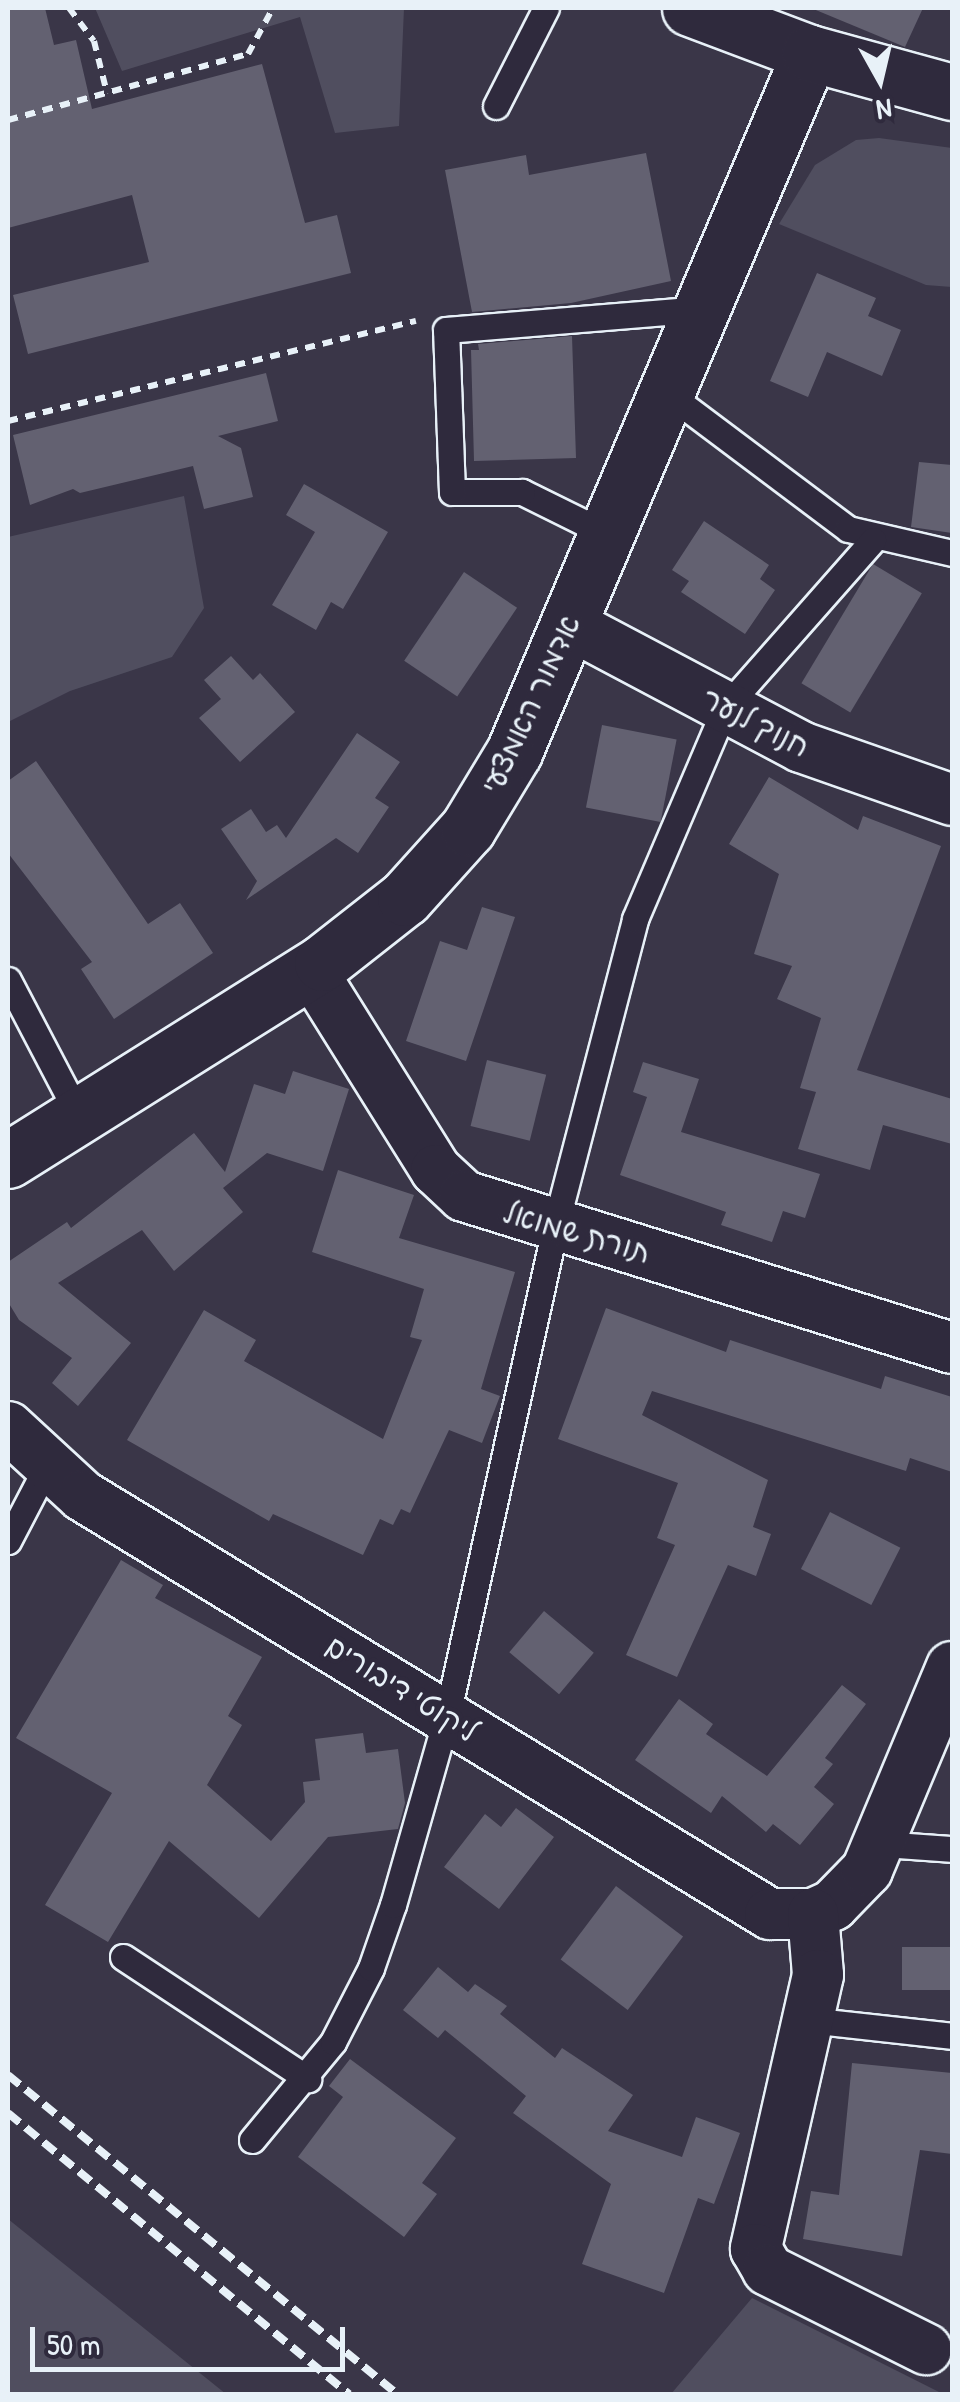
<!DOCTYPE html>
<html>
<head>
<meta charset="utf-8">
<style>
  body { margin:0 }
  #map { position:relative; width:960px; height:2402px; overflow:hidden; background:#3a3648; font-family:"Patrick Hand","Playpen Sans Hebrew",sans-serif }
  div>[style] { position:absolute }
  .green>* { inset:0; background:#504e5f }
  .building>* { inset:0; background:#636171; transform-origin:0 0 }
  .path>* { height:6px; margin-top:-3px; transform-origin:0; background:repeating-linear-gradient(90deg,#e8f1f8 0 10px,transparent 0 18px) }
  .roads { filter:drop-shadow(2px 0 #e8f1f8) drop-shadow(-2px 0 #e8f1f8) drop-shadow(0 2px #e8f1f8) drop-shadow(0 -2px #e8f1f8) }
  .service>* { height:25px; margin:-12.5px; padding:0 12.5px; transform-origin:12.5px; border-radius:12.5px; background:#2f2a3d }
  .minor>* { height:50px; margin:-25px; padding:0 25px; transform-origin:25px; border-radius:25px; background:#2f2a3d }
  .tertiary>* { height:55px; margin:-27.5px; padding:0 27.5px; transform-origin:27.5px; border-radius:27.5px; background:#2f2a3d }
  .secondary>* { height:55px; margin:-27.5px; padding:0 27.5px; transform-origin:27.5px; border-radius:27.5px; background:#2f2a3d }
  .rail>* { height:8px; margin-top:-4px; transform-origin:0; background:repeating-linear-gradient(90deg,#e8f1f8 0 15px,transparent 0 23px) }
  span { translate:-50% -50%; white-space:nowrap; text-align:center; line-height:1.15; -webkit-text-stroke:9px #2f2a3d; paint-order:stroke }
  .street-label { font-size:30px; color:#e8f1f8 }
  .frame { position:absolute; inset:0; border:10px solid #e8f1f8; pointer-events:none }
  .north { position:absolute; left:830px; top:30px; width:100px; height:100px; -webkit-text-stroke:8px #2f2a3d; paint-order:stroke; rotate:172deg; font-size:28px; font-weight:700; line-height:40px; text-align:center; color:#e8f1f8 }
  .north::after { content:''; display:block; margin:auto; width:35px; height:45px; background:#e8f1f8; clip-path:polygon(50% 0,100% 100%,50% 72%,0 100%) }
  .scale { position:absolute; left:30px; top:2327px; width:315px; height:45px; box-sizing:border-box; border:5px solid #e8f1f8; border-top:0; padding-left:12px; font-size:30px; line-height:35px; white-space:nowrap; color:#e8f1f8; -webkit-text-stroke:8px #2f2a3d; paint-order:stroke }
</style>
</head>
<body>
<div id="map">
  <div class="green">
    <i style="clip-path:polygon(95px 8px,404px 8px,399px 126px,335px 133px,300px 17px,122px 71px)"></i>
    <i style="clip-path:polygon(879px 138px,952px 148px,952px 287px,926px 285px,779px 224px,815px 165px,856px 140px)"></i>
    <i style="clip-path:polygon(184px 496px,204px 608px,172px 657px,70px 691px,8px 722px,8px 537px)"></i>
    <i style="clip-path:polygon(8px 2219px,226px 2394px,8px 2394px)"></i>
    <i style="clip-path:polygon(752px 2298px,943px 2394px,671px 2394px)"></i>
  </div>
  <div class="building">
    <i style="clip-path:polygon(8px 8px,45px 8px,54px 45px,76px 40px,92px 109px,262px 64px,305px 223px,337px 215px,351px 273px,28px 354px,13px 295px,149px 262px,132px 195px,8px 228px)"></i>
    <i style="clip-path:polygon(811px 8px,923px 8px,905px 47px)"></i>
    <i style="clip-path:polygon(646px 153px,671px 281px,571px 303px,472px 312px,445px 170px,526px 155px,529px 175px)"></i>
    <i style="clip-path:polygon(817px 273px,876px 298px,868px 316px,901px 330px,882px 376px,827px 352px,808px 397px,770px 381px)"></i>
    <i style="clip-path:polygon(572px 336px,576px 458px,474px 461px,471px 350px,479px 350px,478px 344px)"></i>
    <i style="clip-path:polygon(266px 373px,278px 421px,218px 436px,241px 448px,253px 497px,204px 509px,193px 466px,80px 493px,73px 489px,30px 505px,13px 435px)"></i>
    <i style="clip-path:polygon(919px 462px,952px 465px,952px 533px,911px 527px)"></i>
    <i style="clip-path:polygon(304px 484px,388px 532px,343px 609px,331px 602px,316px 630px,272px 605px,315px 532px,286px 515px)"></i>
    <i style="clip-path:polygon(704px 521px,769px 565px,760px 579px,775px 590px,745px 634px,681px 592px,689px 581px,672px 570px)"></i>
    <i style="left:873px;top:564px;width:57px;height:139px;rotate:31deg"></i>
    <i style="left:464px;top:572px;width:64px;height:107px;rotate:34deg"></i>
    <i style="clip-path:polygon(231px 656px,253px 680px,260px 673px,295px 712px,240px 762px,199px 718px,221px 699px,204px 680px)"></i>
    <i style="left:602px;top:725px;width:76px;height:84px;rotate:11deg"></i>
    <i style="clip-path:polygon(357px 733px,400px 762px,375px 798px,389px 807px,358px 853px,336px 838px,246px 900px,257px 881px,221px 829px,251px 809px,266px 832px,277px 825px,286px 838px)"></i>
    <i style="clip-path:polygon(36px 761px,148px 924px,180px 903px,213px 953px,114px 1019px,81px 969px,92px 962px,8px 853px,8px 781px)"></i>
    <i style="clip-path:polygon(769px 777px,858px 830px,863px 816px,941px 846px,857px 1070px,952px 1099px,952px 1144px,883px 1125px,870px 1170px,798px 1149px,816px 1092px,800px 1088px,821px 1018px,777px 999px,792px 966px,754px 954px,779px 874px,729px 844px)"></i>
    <i style="clip-path:polygon(482px 907px,515px 917px,466px 1061px,406px 1041px,440px 941px,467px 950px)"></i>
    <i style="left:487px;top:1060px;width:61px;height:68px;rotate:14deg"></i>
    <i style="clip-path:polygon(643px 1062px,699px 1079px,681px 1132px,820px 1174px,805px 1218px,783px 1211px,772px 1242px,721px 1225px,726px 1212px,620px 1175px,647px 1097px,633px 1092px)"></i>
    <i style="clip-path:polygon(293px 1071px,349px 1089px,323px 1171px,267px 1153px,223px 1188px,243px 1212px,174px 1271px,142px 1230px,58px 1283px,131px 1343px,78px 1406px,52px 1383px,72px 1358px,19px 1320px,8px 1302px,8px 1262px,67px 1222px,71px 1228px,194px 1133px,225px 1172px,254px 1084px,285px 1094px)"></i>
    <i style="clip-path:polygon(338px 1170px,414px 1195px,399px 1238px,515px 1272px,481px 1389px,500px 1396px,482px 1443px,449px 1430px,410px 1513px,401px 1509px,393px 1525px,380px 1519px,363px 1555px,273px 1514px,269px 1521px,127px 1440px,204px 1310px,256px 1340px,244px 1361px,383px 1439px,422px 1340px,410px 1337px,424px 1289px,312px 1252px)"></i>
    <i style="clip-path:polygon(606px 1308px,726px 1352px,730px 1340px,881px 1389px,885px 1376px,952px 1397px,952px 1472px,910px 1458px,906px 1471px,652px 1391px,642px 1415px,768px 1480px,753px 1527px,771px 1534px,756px 1576px,728px 1565px,677px 1677px,626px 1655px,675px 1545px,657px 1538px,678px 1483px,558px 1439px)"></i>
    <i style="left:830px;top:1512px;width:79px;height:64px;rotate:27deg"></i>
    <i style="clip-path:polygon(121px 1560px,163px 1585px,155px 1598px,262px 1657px,228px 1716px,242px 1725px,207px 1785px,271px 1841px,305px 1802px,303px 1782px,320px 1780px,315px 1739px,363px 1733px,366px 1753px,398px 1749px,405px 1803px,398px 1829px,328px 1837px,259px 1918px,169px 1841px,108px 1942px,45px 1905px,112px 1793px,16px 1738px)"></i>
    <i style="left:544px;top:1611px;width:65px;height:54px;rotate:40deg"></i>
    <i style="clip-path:polygon(842px 1685px,866px 1704px,825px 1758px,833px 1764px,814px 1787px,834px 1804px,800px 1845px,773px 1824px,766px 1832px,722px 1796px,711px 1813px,635px 1760px,679px 1699px,713px 1724px,706px 1734px,767px 1776px)"></i>
    <i style="clip-path:polygon(516px 1808px,554px 1837px,499px 1909px,444px 1867px,485px 1814px,501px 1827px)"></i>
    <i style="left:616px;top:1886px;width:84px;height:92px;rotate:37deg"></i>
    <i style="left:952px;top:1947px;width:43px;height:50px;rotate:90deg"></i>
    <i style="clip-path:polygon(438px 1967px,468px 1992px,475px 1984px,507px 2006px,500px 2014px,555px 2058px,562px 2048px,633px 2095px,608px 2131px,682px 2157px,696px 2117px,740px 2133px,714px 2204px,698px 2198px,664px 2293px,582px 2264px,611px 2184px,513px 2113px,526px 2096px,445px 2030px,438px 2038px,403px 2010px)"></i>
    <i style="clip-path:polygon(350px 2059px,456px 2138px,422px 2183px,437px 2194px,404px 2237px,298px 2157px,343px 2097px,329px 2086px)"></i>
    <i style="clip-path:polygon(852px 2063px,952px 2073px,952px 2154px,920px 2150px,902px 2256px,803px 2239px,811px 2191px,839px 2195px)"></i>
  </div>
  <div class="path">
    <i style="left:69px;top:8px;width:41px;rotate:52.9deg"></i>
    <i style="left:94px;top:41px;width:54px;rotate:76deg"></i>
    <i style="left:8px;top:120px;width:249px;rotate:-15.4deg"></i>
    <i style="left:248px;top:54px;width:52px;rotate:-61.5deg"></i>
    <i style="left:8px;top:421px;width:420px;rotate:-13.8deg"></i>
  </div>
  <div class="roads">
    <div class="service">
      <i style="left:496px;top:106px;width:110px;rotate:-63deg"></i>
      <i style="left:667px;top:393px;width:226px;rotate:36.9deg"></i>
      <i style="left:848px;top:529px;width:107px;rotate:13deg"></i>
      <i style="left:607px;top:534px;width:95px;rotate:-153.7deg"></i>
      <i style="left:522px;top:492px;width:70px;rotate:180deg"></i>
      <i style="left:452px;top:492px;width:162px;rotate:-92.1deg"></i>
      <i style="left:446px;top:330px;width:257px;rotate:-4.7deg"></i>
      <i style="left:8px;top:980px;width:153px;rotate:62.4deg"></i>
      <i style="left:8px;top:1541px;width:82px;rotate:-62.5deg"></i>
      <i style="left:882px;top:1844px;width:70px;rotate:4.1deg"></i>
      <i style="left:123px;top:1957px;width:222px;rotate:33.4deg"></i>
      <i style="left:808px;top:2020px;width:145px;rotate:6.3deg"></i>
      <i style="left:252px;top:2140px;width:127px;rotate:-50.4deg"></i>
      <i style="left:333px;top:2042px;width:83px;rotate:-62.8deg"></i>
      <i style="left:371px;top:1968px;width:67px;rotate:-70.8deg"></i>
      <i style="left:393px;top:1905px;width:197px;rotate:-74.1deg"></i>
      <i style="left:447px;top:1716px;width:505px;rotate:-77.53deg"></i>
      <i style="left:556px;top:1223px;width:314px;rotate:-75.4deg"></i>
      <i style="left:635px;top:919px;width:229px;rotate:-66.9deg"></i>
      <i style="left:725px;top:708px;width:224px;rotate:-48.6deg"></i>
    </div>
    <div class="minor">
      <i style="left:569px;top:624px;width:263px;rotate:27.9deg"></i>
      <i style="left:801px;top:747px;width:160px;rotate:19.3deg"></i>
      <i style="left:311px;top:970px;width:236px;rotate:58deg"></i>
      <i style="left:436px;top:1170px;width:38px;rotate:43deg"></i>
      <i style="left:464px;top:1196px;width:511px;rotate:17.3deg"></i>
      <i style="left:8px;top:1427px;width:102px;rotate:42.6deg"></i>
      <i style="left:83px;top:1496px;width:804px;rotate:31.32deg"></i>
      <i style="left:770px;top:1914px;width:43px"></i>
      <i style="left:813px;top:1914px;width:22px;rotate:-24deg"></i>
      <i style="left:833px;top:1905px;width:49px;rotate:-45.8deg"></i>
      <i style="left:867px;top:1870px;width:220px;rotate:-67.3deg"></i>
      <i style="left:813px;top:1914px;width:61px;rotate:85.3deg"></i>
      <i style="left:818px;top:1975px;width:281px;rotate:102.8deg"></i>
      <i style="left:756px;top:2249px;width:24px;rotate:60deg"></i>
      <i style="left:768px;top:2270px;width:177px;rotate:26.6deg"></i>
    </div>
    <div class="tertiary">
      <i style="left:690px;top:8px;width:128px;rotate:20.6deg"></i>
    </div>
    <div class="secondary">
      <i style="left:8px;top:1160px;width:371px;rotate:-32.1deg"></i>
      <i style="left:322px;top:963px;width:105px;rotate:-38.1deg"></i>
      <i style="left:405px;top:898px;width:94px;rotate:-48deg"></i>
      <i style="left:468px;top:828px;width:89px;rotate:-58.8deg"></i>
      <i style="left:514px;top:752px;width:759px;rotate:-67.05deg"></i>
      <i style="left:810px;top:53px;width:147px;rotate:15.4deg"></i>
    </div>
  </div>
  <div class="rail">
    <i style="left:8px;top:2075px;width:503px;rotate:39.35deg"></i>
    <i style="left:8px;top:2113px;width:442px;rotate:39.5deg"></i>
  </div>
  <div class="street-label">
    <span style="left:530px;top:704px;rotate:-65deg">אדמור האמצעי</span>
    <span style="left:756px;top:722px;rotate:27deg">חנוך לנער</span>
    <span style="left:577px;top:1232px;rotate:16deg">תורת שמואל</span>
    <span style="left:402px;top:1688px;rotate:32deg">ליקוטי דיבורים</span>
  </div>
  <div class="frame"></div>
  <div class="north">N</div>
  <div class="scale">50 m</div>
</div>
</body>
</html>
